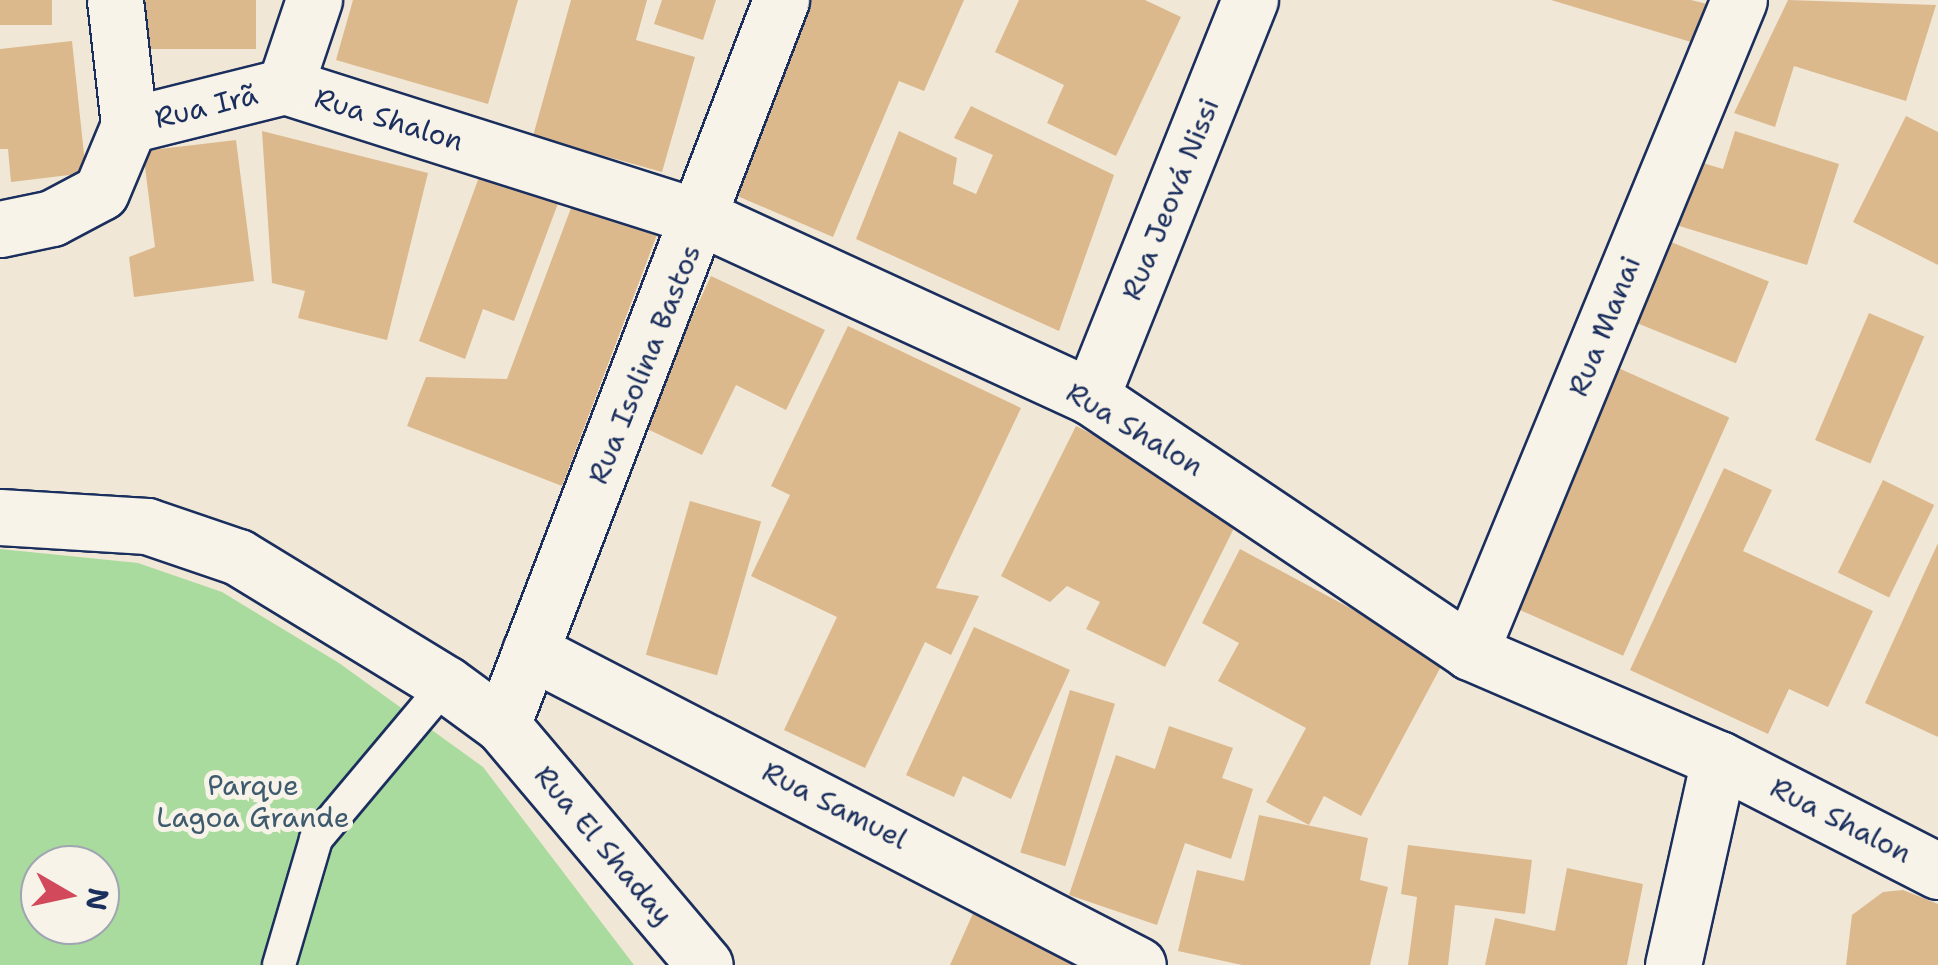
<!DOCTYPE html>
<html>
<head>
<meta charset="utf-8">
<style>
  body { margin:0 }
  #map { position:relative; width:1938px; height:965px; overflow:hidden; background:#f1e7d6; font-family:"Shantell Sans",sans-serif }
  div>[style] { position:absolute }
  .green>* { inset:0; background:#a8db9d }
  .building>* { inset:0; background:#dbb98d; transform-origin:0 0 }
  .roads { filter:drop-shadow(2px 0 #1b2f5e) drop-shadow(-2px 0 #1b2f5e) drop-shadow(0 2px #1b2f5e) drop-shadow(0 -2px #1b2f5e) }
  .service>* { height:32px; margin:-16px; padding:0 16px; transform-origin:16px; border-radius:16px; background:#f7f3e8 }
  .minor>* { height:55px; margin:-27.5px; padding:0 27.5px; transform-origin:27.5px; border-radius:27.5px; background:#f7f3e8 }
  span { translate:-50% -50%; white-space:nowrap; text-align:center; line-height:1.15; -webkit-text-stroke:10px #f7f3e8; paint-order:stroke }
  .street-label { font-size:28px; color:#1b2f5e }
  .park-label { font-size:28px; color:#3e5a6e }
  .north { position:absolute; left:20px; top:845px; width:100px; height:100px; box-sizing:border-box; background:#f7f3e8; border:2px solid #9fa5b1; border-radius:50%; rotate:99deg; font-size:28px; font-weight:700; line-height:40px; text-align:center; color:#1b2f5e }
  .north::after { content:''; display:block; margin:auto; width:35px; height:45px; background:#d1495b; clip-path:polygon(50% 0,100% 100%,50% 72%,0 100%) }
</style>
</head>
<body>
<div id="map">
  <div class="green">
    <i style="clip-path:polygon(evenodd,0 549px,138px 563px,222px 592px,339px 663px,483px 767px,634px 965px,0 965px,0 549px,40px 865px,100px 865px,100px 925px,40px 925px,40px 865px)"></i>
  </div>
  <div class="building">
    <i style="left:0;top:0;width:52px;height:25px"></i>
    <i style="left:135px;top:0;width:121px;height:49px"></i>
    <i style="clip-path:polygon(353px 0,518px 0,488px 104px,336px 60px)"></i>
    <i style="clip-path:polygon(571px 0,647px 0,636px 40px,695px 57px,662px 172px,533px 136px)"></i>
    <i style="clip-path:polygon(662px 0,716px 0,703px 40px,654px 24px)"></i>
    <i style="clip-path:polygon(802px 0,964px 0,924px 91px,899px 81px,833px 237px,721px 189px)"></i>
    <i style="clip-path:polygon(1019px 0,1145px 0,1181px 17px,1116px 156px,1047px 123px,1064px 85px,995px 52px)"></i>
    <i style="clip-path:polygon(1551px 0,1691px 0,1711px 5px,1701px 45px)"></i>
    <i style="clip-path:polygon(1788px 0,1936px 5px,1906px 101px,1794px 66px,1775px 127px,1734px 113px)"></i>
    <i style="clip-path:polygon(72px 41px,86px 173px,11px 182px,8px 149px,0 149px,0 49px)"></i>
    <i style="clip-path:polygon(971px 106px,1114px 175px,1059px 331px,856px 239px,899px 131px,957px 158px,953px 184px,976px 194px,993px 155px,954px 138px)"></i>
    <i style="clip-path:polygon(1906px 116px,1938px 132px,1938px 265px,1853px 222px)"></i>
    <i style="clip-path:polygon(262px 131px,428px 173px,387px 340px,298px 318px,305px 291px,272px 283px)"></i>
    <i style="clip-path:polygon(1735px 131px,1839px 164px,1807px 265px,1676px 225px,1696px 161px,1723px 169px)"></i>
    <i style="clip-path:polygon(236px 140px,254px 281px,134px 297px,129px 257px,155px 247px,143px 151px)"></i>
    <i style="clip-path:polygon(482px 169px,560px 198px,514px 321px,483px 309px,465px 359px,419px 341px)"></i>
    <i style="clip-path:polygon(577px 192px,661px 224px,562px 486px,407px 426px,426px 377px,507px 379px)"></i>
    <i style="left:1666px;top:240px;width:111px;height:88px;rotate:22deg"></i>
    <i style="clip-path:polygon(711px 276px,825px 330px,786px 410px,736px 385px,702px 455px,641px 426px)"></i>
    <i style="left:1869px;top:313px;width:60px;height:138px;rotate:23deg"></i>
    <i style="clip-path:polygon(848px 326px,1021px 408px,936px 588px,979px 596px,951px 655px,925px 642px,865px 768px,784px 730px,837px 617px,751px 576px,790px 495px,771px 486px)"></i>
    <i style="left:1616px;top:367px;width:124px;height:261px;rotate:24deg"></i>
    <i style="clip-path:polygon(1076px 426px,1243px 510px,1165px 667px,1086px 629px,1100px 602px,1067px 586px,1050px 602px,1001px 576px)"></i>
    <i style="clip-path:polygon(1724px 468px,1772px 490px,1743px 551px,1873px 611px,1828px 707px,1789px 689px,1768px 734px,1630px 670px)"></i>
    <i style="left:1883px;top:480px;width:57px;height:103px;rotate:26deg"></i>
    <i style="left:690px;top:501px;width:74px;height:160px;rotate:16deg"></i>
    <i style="clip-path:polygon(1938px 543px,1938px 737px,1865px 703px)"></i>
    <i style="clip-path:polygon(1240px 549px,1445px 659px,1361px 816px,1324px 796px,1309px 825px,1266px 802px,1306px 728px,1218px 681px,1239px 643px,1202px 623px)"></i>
    <i style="clip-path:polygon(974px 627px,1070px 670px,1011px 799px,963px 776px,954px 797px,906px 775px)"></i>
    <i style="left:1070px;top:690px;width:47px;height:170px;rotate:17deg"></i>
    <i style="clip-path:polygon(1169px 726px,1233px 748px,1222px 778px,1253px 789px,1231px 859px,1185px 843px,1157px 925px,1069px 895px,1116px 755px,1155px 769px)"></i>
    <i style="clip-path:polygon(1259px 815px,1368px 838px,1360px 880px,1388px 887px,1370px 965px,1242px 965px,1178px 951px,1197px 870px,1244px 881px)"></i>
    <i style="clip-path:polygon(1408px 845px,1532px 860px,1525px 914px,1455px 905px,1448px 965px,1408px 965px,1417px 897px,1401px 894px)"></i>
    <i style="clip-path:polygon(1567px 868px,1643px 884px,1627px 965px,1485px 965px,1495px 918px,1555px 931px)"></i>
    <i style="clip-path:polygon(1903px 890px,1938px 904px,1938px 965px,1846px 965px,1852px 915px,1883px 892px)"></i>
    <i style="clip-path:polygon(979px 900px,1099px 965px,950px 965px)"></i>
  </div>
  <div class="roads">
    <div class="service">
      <i style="left:279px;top:965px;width:131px;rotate:-73.6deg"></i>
      <i style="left:316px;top:839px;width:202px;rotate:-50deg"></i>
    </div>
    <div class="minor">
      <i style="left:115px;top:0;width:126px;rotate:83.6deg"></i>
      <i style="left:285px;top:86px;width:437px;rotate:17.6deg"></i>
      <i style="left:702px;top:218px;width:428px;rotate:24.7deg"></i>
      <i style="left:1091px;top:397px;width:457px;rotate:33.9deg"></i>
      <i style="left:1470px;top:652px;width:271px;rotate:23.3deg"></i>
      <i style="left:1719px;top:759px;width:246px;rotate:27.1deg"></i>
      <i style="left:285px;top:86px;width:91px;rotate:-71.4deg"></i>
      <i style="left:0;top:229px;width:53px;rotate:-11.9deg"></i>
      <i style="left:52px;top:218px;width:55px;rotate:-28deg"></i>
      <i style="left:101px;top:192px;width:73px;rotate:-67.3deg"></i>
      <i style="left:129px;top:125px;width:161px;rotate:-14deg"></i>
      <i style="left:1091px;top:397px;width:428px;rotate:-68.2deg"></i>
      <i style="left:0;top:517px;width:147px;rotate:3.5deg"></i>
      <i style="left:147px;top:526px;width:96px;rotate:18.8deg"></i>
      <i style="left:238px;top:557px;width:244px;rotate:31.4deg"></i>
      <i style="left:446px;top:684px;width:69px;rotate:36.2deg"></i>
      <i style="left:502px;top:725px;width:314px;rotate:49.8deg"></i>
      <i style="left:530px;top:651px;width:684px;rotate:27.31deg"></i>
      <i style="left:1470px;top:652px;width:705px;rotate:-67.58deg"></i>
      <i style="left:502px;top:725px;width:777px;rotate:-68.95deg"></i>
      <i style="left:1673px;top:965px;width:211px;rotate:-77.4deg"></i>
    </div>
  </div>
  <div class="street-label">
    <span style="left:206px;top:106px;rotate:-14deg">Rua Irã</span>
    <span style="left:389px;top:119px;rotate:17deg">Rua Shalon</span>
    <span style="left:1170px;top:199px;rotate:-68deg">Rua Jeová Nissi</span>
    <span style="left:1604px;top:326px;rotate:-68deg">Rua Manai</span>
    <span style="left:644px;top:364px;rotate:-68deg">Rua Isolina Bastos</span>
    <span style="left:1135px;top:429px;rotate:31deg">Rua Shalon</span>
    <span style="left:835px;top:805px;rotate:27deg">Rua Samuel</span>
    <span style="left:1841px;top:820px;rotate:27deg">Rua Shalon</span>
    <span style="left:604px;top:845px;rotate:50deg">Rua El Shaday</span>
  </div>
  <div class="park-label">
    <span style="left:253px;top:801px">Parque<br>Lagoa Grande</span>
  </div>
  <div class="north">N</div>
</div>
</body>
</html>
